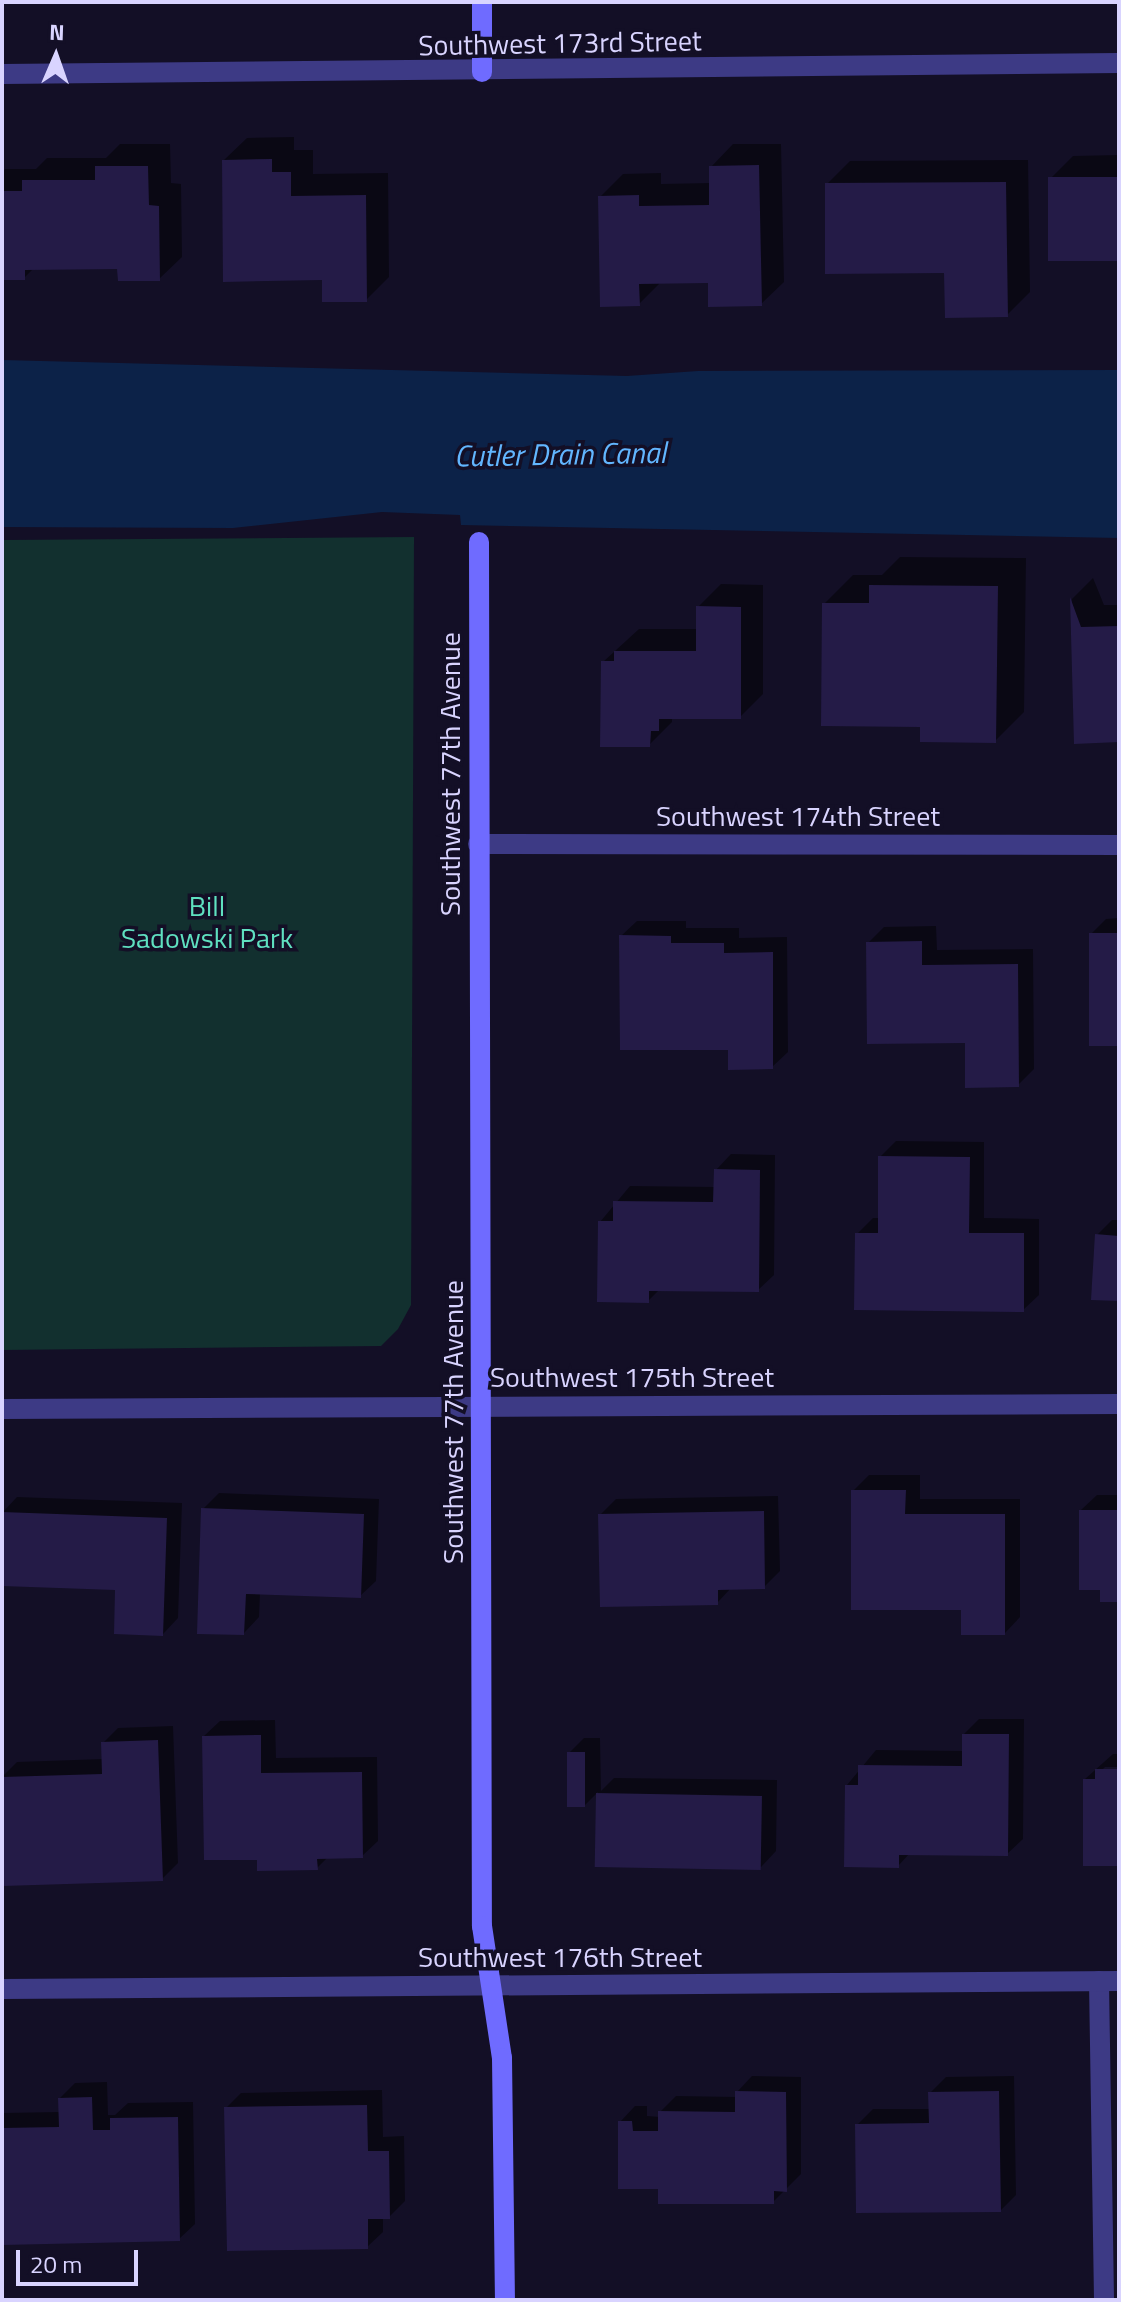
<!DOCTYPE html>
<html>
<head>
<meta charset="utf-8">
<style>
  body { margin:0 }
  #map { position:relative; width:1121px; height:2302px; overflow:hidden; background:#130f26; font-family:"Titillium Web",sans-serif }
  div>[style] { position:absolute }
  .green>* { inset:0; background:#12302f }
  .water>* { inset:0; background:#0c2248 }
  .shadow>* { inset:0; background:#0007 }
  .building>* { inset:0; background:#241b47; transform-origin:0 0 }
  .street>* { height:20px; margin:-10px; padding:0 10px; transform-origin:10px; border-radius:10px; background:#3d3a85 }
  .secondary>* { height:20px; margin:-10px; padding:0 10px; transform-origin:10px; border-radius:10px; background:#6f6bff }
  span { translate:-50% -50%; white-space:nowrap; text-align:center; line-height:1.15; -webkit-text-stroke:7px #130f26; paint-order:stroke }
  .street-label { font-size:28px; color:#d9d4ff }
  .park-label { font-size:28px; color:#5fe0c0 }
  .water-label { font-size:30px; color:#62b6ff; font-style:italic }
  .frame { position:absolute; inset:0; border:4px solid #d9d4ff; pointer-events:none }
  .north { position:absolute; left:16px; top:16px; width:80px; height:80px; -webkit-text-stroke:6px #130f26; paint-order:stroke; rotate:2deg; font-size:22px; font-weight:700; line-height:32px; text-align:center; color:#d9d4ff }
  .north::after { content:''; display:block; margin:auto; width:28px; height:36px; background:#d9d4ff; clip-path:polygon(50% 0,100% 100%,50% 72%,0 100%) }
  .scale { position:absolute; left:16px; top:2250px; width:122px; height:36px; box-sizing:border-box; border:4px solid #d9d4ff; border-top:0; padding-left:10px; font-size:24px; line-height:28px; white-space:nowrap; color:#d9d4ff; -webkit-text-stroke:6px #130f26; paint-order:stroke }
</style>
</head>
<body>
<div id="map">
  <div class="green">
    <i style="clip-path:polygon(414px 537px,411px 1305px,398px 1329px,381px 1346px,2px 1350px,2px 540px)"></i>
  </div>
  <div class="water">
    <i style="clip-path:polygon(2px 360px,627px 376px,698px 371px,1119px 370px,1119px 538px,461px 525px,460px 515px,382px 512px,233px 528px,2px 527px)"></i>
  </div>
  <div class="shadow">
    <i style="clip-path:polygon(294px 137px,294px 150px,313px 150px,313px 174px,388px 173px,389px 277px,366px 300px,324px 278px,224px 160px,247px 138px)"></i>
    <i style="clip-path:polygon(120px 144px,170px 144px,171px 183px,181px 184px,182px 257px,159px 279px,119px 267px,34px 268px,24px 278px,2px 278px,2px 173px,5px 169px,36px 169px,47px 158px,106px 158px)"></i>
    <i style="clip-path:polygon(733px 144px,781px 144px,784px 282px,761px 304px,710px 281px,661px 282px,639px 304px,600px 197px,623px 174px,661px 173px,661px 184px,711px 183px,711px 167px)"></i>
    <i style="clip-path:polygon(1119px 155px,1119px 259px,1050px 179px,1073px 156px)"></i>
    <i style="clip-path:polygon(1028px 160px,1030px 292px,1007px 315px,827px 184px,850px 161px)"></i>
    <i style="clip-path:polygon(900px 557px,1026px 558px,1024px 712px,995px 741px,922px 725px,824px 604px,853px 575px,882px 575px)"></i>
    <i style="clip-path:polygon(1093px 578px,1104px 605px,1119px 605px,1119px 740px,1076px 742px,1072px 599px)"></i>
    <i style="clip-path:polygon(721px 584px,763px 585px,763px 694px,740px 717px,672px 717px,672px 722px,649px 745px,603px 662px,639px 629px,698px 629px,698px 607px)"></i>
    <i style="clip-path:polygon(1119px 918px,1119px 1044px,1091px 934px,1106px 919px)"></i>
    <i style="clip-path:polygon(637px 921px,686px 921px,686px 928px,739px 928px,739px 938px,787px 937px,788px 1052px,772px 1067px,621px 936px)"></i>
    <i style="clip-path:polygon(936px 926px,937px 950px,1033px 949px,1034px 1069px,1018px 1085px,967px 1041px,868px 943px,884px 927px)"></i>
    <i style="clip-path:polygon(896px 1141px,984px 1142px,984px 1218px,1039px 1219px,1039px 1295px,1023px 1310px,857px 1234px,873px 1218px,880px 1218px,880px 1157px)"></i>
    <i style="clip-path:polygon(731px 1154px,775px 1155px,774px 1275px,758px 1290px,660px 1289px,648px 1301px,600px 1222px,630px 1186px,715px 1187px,716px 1170px)"></i>
    <i style="clip-path:polygon(1112px 1220px,1119px 1220px,1119px 1299px,1097px 1235px)"></i>
    <i style="clip-path:polygon(869px 1475px,920px 1475px,920px 1499px,1020px 1499px,1020px 1617px,1005px 1633px,963px 1608px,853px 1491px)"></i>
    <i style="clip-path:polygon(219px 1493px,379px 1499px,376px 1581px,360px 1596px,260px 1593px,259px 1617px,244px 1633px,203px 1509px)"></i>
    <i style="clip-path:polygon(1097px 1495px,1119px 1495px,1119px 1600px,1102px 1588px,1081px 1510px)"></i>
    <i style="clip-path:polygon(778px 1496px,780px 1571px,764px 1587px,732px 1587px,717px 1603px,600px 1515px,616px 1499px)"></i>
    <i style="clip-path:polygon(17px 1497px,182px 1503px,178px 1618px,163px 1634px,117px 1588px,2px 1584px,2px 1513px)"></i>
    <i style="clip-path:polygon(979px 1719px,1024px 1719px,1023px 1839px,1007px 1854px,910px 1853px,898px 1866px,847px 1785px,876px 1750px,964px 1751px,964px 1734px)"></i>
    <i style="clip-path:polygon(275px 1720px,276px 1758px,377px 1757px,378px 1841px,362px 1856px,328px 1857px,317px 1868px,259px 1858px,204px 1736px,220px 1721px)"></i>
    <i style="clip-path:polygon(173px 1726px,178px 1863px,162px 1879px,5px 1884px,2px 1777px,17px 1762px,103px 1759px,103px 1743px,118px 1728px)"></i>
    <i style="clip-path:polygon(584px 1738px,600px 1738px,601px 1791px,614px 1778px,777px 1780px,776px 1851px,761px 1867px,598px 1865px,598px 1792px,585px 1805px,569px 1753px)"></i>
    <i style="clip-path:polygon(1113px 1754px,1119px 1754px,1119px 1767px,1105px 1767px,1101px 1771px,1119px 1771px,1119px 1864px,1085px 1779px)"></i>
    <i style="clip-path:polygon(752px 2076px,801px 2077px,801px 2174px,773px 2202px,660px 2187px,620px 2122px,635px 2106px,647px 2106px,647px 2116px,660px 2117px,660px 2112px,676px 2096px,737px 2097px,737px 2092px)"></i>
    <i style="clip-path:polygon(1014px 2076px,1016px 2195px,1001px 2210px,857px 2125px,873px 2109px,930px 2109px,930px 2093px,946px 2077px)"></i>
    <i style="clip-path:polygon(107px 2082px,108px 2115px,115px 2115px,128px 2103px,193px 2102px,195px 2224px,179px 2239px,2px 2243px,2px 2113px,60px 2112px,60px 2098px,75px 2083px)"></i>
    <i style="clip-path:polygon(382px 2090px,383px 2137px,404px 2136px,405px 2201px,389px 2217px,383px 2217px,383px 2232px,367px 2247px,226px 2108px,241px 2093px)"></i>
  </div>
  <div class="building">
    <i style="clip-path:polygon(272px 159px,272px 172px,291px 172px,291px 196px,366px 195px,367px 302px,322px 302px,322px 280px,223px 282px,222px 160px)"></i>
    <i style="clip-path:polygon(759px 165px,762px 306px,708px 307px,708px 283px,639px 284px,640px 306px,600px 307px,598px 196px,639px 195px,639px 206px,709px 205px,709px 166px)"></i>
    <i style="clip-path:polygon(95px 166px,148px 166px,149px 205px,159px 206px,160px 281px,118px 281px,117px 269px,25px 270px,25px 280px,2px 280px,2px 191px,22px 191px,22px 180px,95px 180px)"></i>
    <i style="left:1119px;top:177px;width:84px;height:71px;rotate:90deg"></i>
    <i style="clip-path:polygon(1006px 182px,1008px 317px,945px 318px,944px 273px,825px 274px,825px 183px)"></i>
    <i style="clip-path:polygon(869px 585px,998px 586px,996px 743px,920px 742px,920px 727px,821px 726px,822px 603px,869px 603px)"></i>
    <i style="clip-path:polygon(1070px 597px,1081px 627px,1119px 626px,1119px 742px,1074px 744px)"></i>
    <i style="clip-path:polygon(696px 606px,741px 607px,741px 719px,659px 719px,659px 731px,651px 731px,650px 747px,600px 747px,601px 661px,614px 661px,614px 651px,696px 651px)"></i>
    <i style="left:1089px;top:933px;width:30px;height:113px"></i>
    <i style="clip-path:polygon(619px 935px,671px 936px,671px 943px,724px 943px,724px 953px,773px 952px,773px 1069px,728px 1070px,728px 1050px,620px 1050px)"></i>
    <i style="clip-path:polygon(922px 941px,922px 965px,1018px 964px,1019px 1087px,965px 1088px,965px 1043px,867px 1044px,866px 942px)"></i>
    <i style="clip-path:polygon(878px 1156px,970px 1157px,969px 1233px,1024px 1233px,1024px 1312px,854px 1310px,855px 1233px,878px 1233px)"></i>
    <i style="clip-path:polygon(714px 1169px,760px 1170px,759px 1292px,649px 1291px,649px 1303px,597px 1302px,598px 1221px,613px 1221px,613px 1201px,713px 1202px)"></i>
    <i style="clip-path:polygon(1095px 1234px,1119px 1236px,1119px 1301px,1091px 1300px)"></i>
    <i style="clip-path:polygon(851px 1490px,906px 1490px,905px 1514px,1005px 1514px,1005px 1635px,961px 1635px,961px 1610px,851px 1610px)"></i>
    <i style="clip-path:polygon(201px 1508px,364px 1514px,361px 1598px,246px 1594px,244px 1635px,197px 1634px)"></i>
    <i style="clip-path:polygon(1079px 1510px,1119px 1510px,1119px 1602px,1100px 1602px,1100px 1590px,1079px 1590px)"></i>
    <i style="clip-path:polygon(764px 1511px,765px 1589px,718px 1590px,718px 1605px,600px 1607px,598px 1514px)"></i>
    <i style="clip-path:polygon(2px 1512px,167px 1518px,163px 1636px,114px 1634px,115px 1590px,2px 1586px)"></i>
    <i style="clip-path:polygon(962px 1734px,1009px 1734px,1008px 1856px,899px 1855px,899px 1868px,844px 1867px,845px 1785px,858px 1785px,858px 1765px,962px 1766px)"></i>
    <i style="clip-path:polygon(261px 1735px,261px 1773px,362px 1772px,363px 1858px,317px 1859px,318px 1870px,257px 1871px,257px 1860px,204px 1860px,202px 1736px)"></i>
    <i style="clip-path:polygon(158px 1740px,163px 1881px,3px 1886px,2px 1777px,102px 1774px,101px 1742px)"></i>
    <i style="left:567px;top:1752px;width:18px;height:55px"></i>
    <i style="clip-path:polygon(1095px 1769px,1119px 1769px,1119px 1866px,1083px 1866px,1083px 1779px,1095px 1779px)"></i>
    <i style="left:596px;top:1793px;width:166px;height:74px;rotate:1deg"></i>
    <i style="clip-path:polygon(735px 2091px,786px 2092px,787px 2192px,774px 2191px,774px 2204px,658px 2204px,658px 2189px,618px 2189px,618px 2121px,632px 2121px,633px 2131px,658px 2131px,658px 2111px,735px 2112px)"></i>
    <i style="clip-path:polygon(999px 2091px,1001px 2212px,856px 2213px,855px 2124px,929px 2123px,928px 2092px)"></i>
    <i style="clip-path:polygon(92px 2097px,93px 2130px,110px 2130px,110px 2118px,178px 2117px,180px 2241px,2px 2245px,2px 2128px,59px 2127px,58px 2098px)"></i>
    <i style="clip-path:polygon(367px 2105px,368px 2151px,389px 2151px,390px 2219px,368px 2219px,368px 2249px,227px 2251px,224px 2107px)"></i>
  </div>
  <div class="street">
    <i style="left:2px;top:74px;width:1117px;rotate:-0.56deg"></i>
    <i style="left:478px;top:844px;width:641px;rotate:0.09deg"></i>
    <i style="left:2px;top:1409px;width:1117px;rotate:-0.26deg"></i>
    <i style="left:1099px;top:1981px;width:319px;rotate:89.1deg"></i>
    <i style="left:2px;top:1989px;width:1117px;rotate:-0.41deg"></i>
  </div>
  <div class="secondary">
    <i style="left:482px;top:2px;width:70px;rotate:90deg"></i>
    <i style="left:479px;top:542px;width:1384px;rotate:89.88deg"></i>
    <i style="left:482px;top:1926px;width:134px;rotate:81.4deg"></i>
    <i style="left:502px;top:2058px;width:242px;rotate:89.3deg"></i>
  </div>
  <div class="street-label">
    <span style="left:560px;top:43px;rotate:-1deg">Southwest 173rd Street</span>
    <span style="left:450px;top:774px;rotate:-90deg">Southwest 77th Avenue</span>
    <span style="left:798px;top:816px">Southwest 174th Street</span>
    <span style="left:632px;top:1377px">Southwest 175th Street</span>
    <span style="left:453px;top:1422px;rotate:-90deg">Southwest 77th Avenue</span>
    <span style="left:560px;top:1957px">Southwest 176th Street</span>
  </div>
  <div class="park-label">
    <span style="left:207px;top:922px">Bill<br>Sadowski Park</span>
  </div>
  <div class="water-label">
    <span style="left:560px;top:454px;rotate:-1deg">Cutler Drain Canal</span>
  </div>
  <div class="frame"></div>
  <div class="north">N</div>
  <div class="scale">20 m</div>
</div>
</body>
</html>
